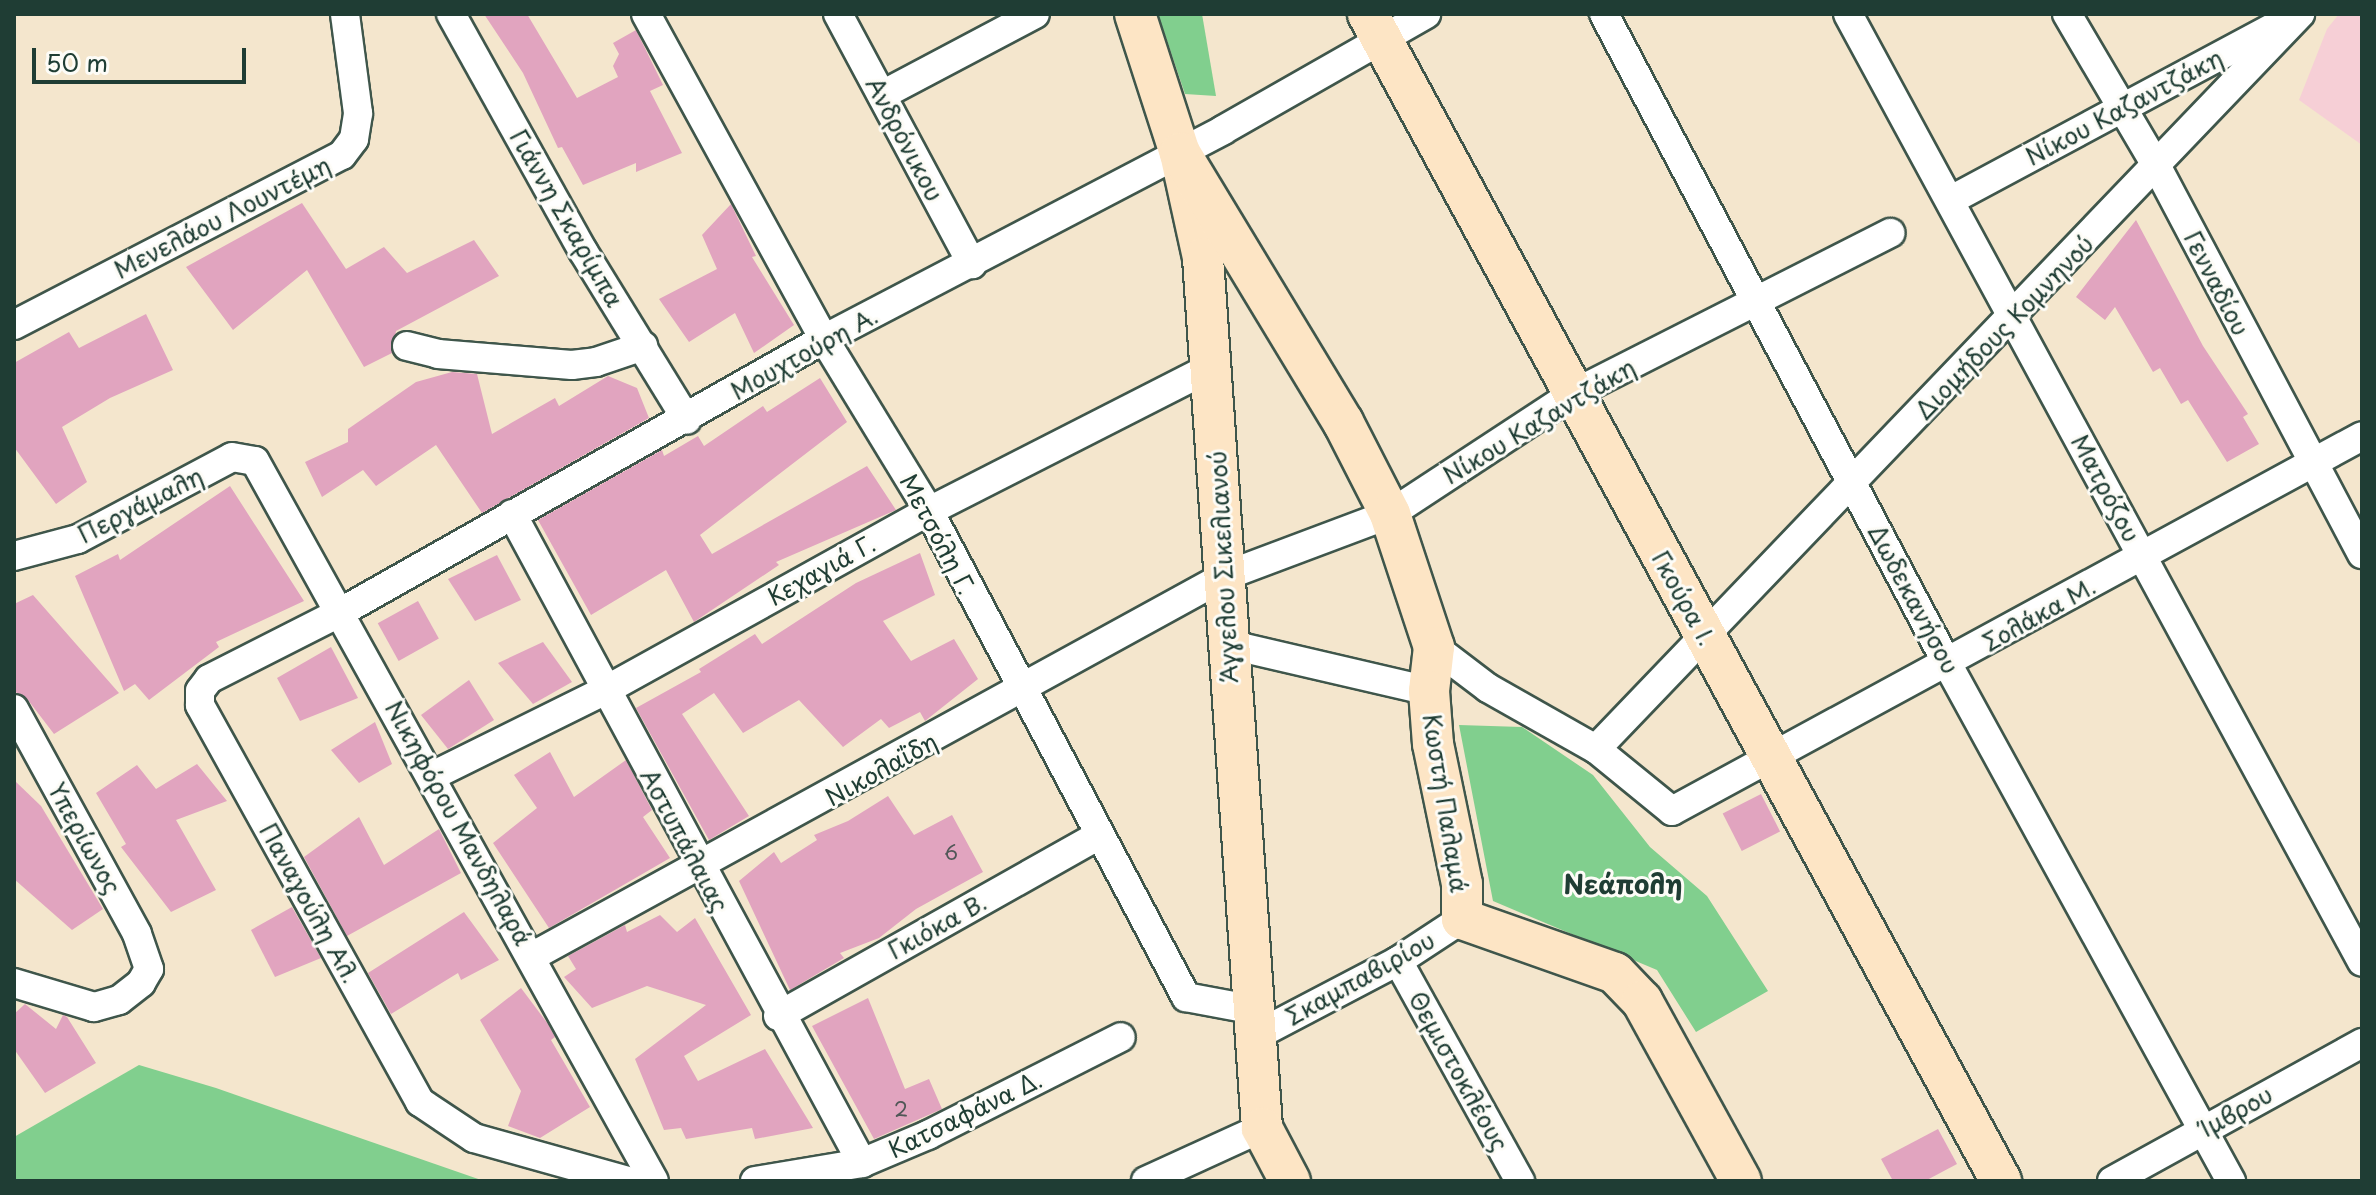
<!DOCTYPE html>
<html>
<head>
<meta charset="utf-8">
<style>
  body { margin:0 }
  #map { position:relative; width:2376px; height:1195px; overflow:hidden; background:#f4e6cd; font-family:"Playpen Sans",sans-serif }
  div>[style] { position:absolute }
  .built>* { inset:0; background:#f6cfd6 }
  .green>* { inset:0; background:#81cf8e }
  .building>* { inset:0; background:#e1a4bf; transform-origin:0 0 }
  .roads { filter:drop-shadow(2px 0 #3f564b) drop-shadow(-2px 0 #3f564b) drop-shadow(0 2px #3f564b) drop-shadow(0 -2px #3f564b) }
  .street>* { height:28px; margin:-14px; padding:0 14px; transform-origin:14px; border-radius:14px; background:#fff }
  .secondary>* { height:40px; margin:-20px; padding:0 20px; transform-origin:20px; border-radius:20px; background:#fde5c5 }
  span { translate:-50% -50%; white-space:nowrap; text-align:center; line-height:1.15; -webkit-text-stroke:6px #fdfcf7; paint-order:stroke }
  .number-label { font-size:20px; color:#505757 }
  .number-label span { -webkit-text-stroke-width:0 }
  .street-label { font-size:24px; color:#1f3d34 }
  .neighbourhood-label { font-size:26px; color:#1f3d34; font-weight:700 }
  .frame { position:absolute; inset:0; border:16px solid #1f3d34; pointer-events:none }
  .scale { position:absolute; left:32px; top:48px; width:214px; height:36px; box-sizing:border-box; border:4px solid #1f3d34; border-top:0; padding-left:10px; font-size:24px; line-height:28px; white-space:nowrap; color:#1f3d34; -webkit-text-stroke:6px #fdfcf7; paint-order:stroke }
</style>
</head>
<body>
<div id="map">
  <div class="built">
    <i style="clip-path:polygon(2339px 14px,2362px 14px,2362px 145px,2299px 100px,2327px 29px)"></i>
  </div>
  <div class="green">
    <i style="clip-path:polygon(1158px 14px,1202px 14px,1216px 96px,1185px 94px)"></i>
    <i style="clip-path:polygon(1459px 725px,1522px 727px,1593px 775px,1650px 847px,1707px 896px,1768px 991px,1696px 1032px,1657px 970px,1493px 901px)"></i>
    <i style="clip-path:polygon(139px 1065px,216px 1088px,484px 1181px,14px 1181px,14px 1137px)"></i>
  </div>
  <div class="building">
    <i style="clip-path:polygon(484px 14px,527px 14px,577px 98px,618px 77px,613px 66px,619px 54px,613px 43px,636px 30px,663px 85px,650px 91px,682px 153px,636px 172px,636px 163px,583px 185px,562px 147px,558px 148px,523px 73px)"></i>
    <i style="clip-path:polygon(302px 203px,346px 269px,384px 247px,407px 273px,474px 240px,499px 276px,396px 331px,392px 353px,364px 367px,307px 270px,233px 330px,186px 267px)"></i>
    <i style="clip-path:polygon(731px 204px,756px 256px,752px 257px,794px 325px,754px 353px,735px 313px,689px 342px,659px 299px,717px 269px,702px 235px)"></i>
    <i style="clip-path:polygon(2136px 220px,2203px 346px,2248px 414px,2243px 417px,2259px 444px,2227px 462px,2188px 400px,2181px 404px,2160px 368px,2153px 372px,2115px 307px,2105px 320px,2076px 297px)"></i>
    <i style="clip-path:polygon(146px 314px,173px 370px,110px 398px,62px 427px,87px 482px,56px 504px,14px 447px,14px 363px,69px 332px,79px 348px)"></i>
    <i style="clip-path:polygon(452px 372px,477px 374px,492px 434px,555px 398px,559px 406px,608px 376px,637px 388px,649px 418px,482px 513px,436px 445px,376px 486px,363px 470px,322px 497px,305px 462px,348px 442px,348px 429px,416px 382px)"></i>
    <i style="clip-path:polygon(820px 378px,847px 422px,700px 535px,712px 554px,867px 466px,896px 510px,776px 562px,779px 565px,694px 622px,666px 570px,591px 615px,538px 520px,662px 450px,664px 456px,698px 436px,704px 446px,763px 406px,767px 412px)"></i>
    <i style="clip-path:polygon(230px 486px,304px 601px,216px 642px,219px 647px,149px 700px,135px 684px,124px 691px,75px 576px,118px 554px,120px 560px)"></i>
    <i style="clip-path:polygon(920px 553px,935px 595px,883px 621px,911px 661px,954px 639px,978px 679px,925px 721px,920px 712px,889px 728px,881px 719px,843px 747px,799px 700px,743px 733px,714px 693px,682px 714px,749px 816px,709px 840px,636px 708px,701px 672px,699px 669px,755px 634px,762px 644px,856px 583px)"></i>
    <i style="clip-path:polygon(497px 555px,521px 600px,475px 621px,448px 579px)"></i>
    <i style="clip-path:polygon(33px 595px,119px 693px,54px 734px,28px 700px,14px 691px,14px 604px)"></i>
    <i style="left:418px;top:601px;width:43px;height:46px;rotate:61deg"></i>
    <i style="clip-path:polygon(543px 642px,572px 682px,533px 704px,498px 663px)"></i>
    <i style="clip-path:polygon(331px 647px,358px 698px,300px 721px,277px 678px)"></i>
    <i style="clip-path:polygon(469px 680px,494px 720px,448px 749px,421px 715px)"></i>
    <i style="clip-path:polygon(375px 722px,392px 764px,359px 783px,331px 750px)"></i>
    <i style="clip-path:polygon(550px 752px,574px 797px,626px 760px,652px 810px,643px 817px,670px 858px,549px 928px,493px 843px,537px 808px,514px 775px)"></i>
    <i style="clip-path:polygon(197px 764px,227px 801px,176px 820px,216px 890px,171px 912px,121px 847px,126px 844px,96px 793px,137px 765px,156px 789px)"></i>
    <i style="clip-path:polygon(14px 780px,41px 806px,103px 909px,72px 930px,14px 879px)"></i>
    <i style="left:1761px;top:794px;width:42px;height:43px;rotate:63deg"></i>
    <i style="clip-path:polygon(888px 796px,914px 835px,952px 815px,983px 872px,916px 909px,879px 938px,840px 953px,844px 958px,790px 990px,739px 881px,774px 852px,781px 863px,817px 840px,814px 835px,848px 821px)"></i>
    <i style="clip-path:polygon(359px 817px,384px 865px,439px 829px,461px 873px,347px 936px,304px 857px)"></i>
    <i style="clip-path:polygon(292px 907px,321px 958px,275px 977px,251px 930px)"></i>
    <i style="clip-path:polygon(464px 912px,499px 960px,461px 980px,458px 973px,391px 1014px,368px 973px)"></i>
    <i style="clip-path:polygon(660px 915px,677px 932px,695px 918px,751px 1015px,684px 1056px,698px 1081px,765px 1049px,813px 1128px,755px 1139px,752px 1128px,686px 1139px,681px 1128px,664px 1130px,635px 1059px,706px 1005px,647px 986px,592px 1008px,564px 977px,576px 969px,568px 956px,625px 925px,627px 932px)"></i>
    <i style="clip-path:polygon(521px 988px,548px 1024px,555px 1037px,551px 1040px,590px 1107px,540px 1138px,508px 1126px,521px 1091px,480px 1020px)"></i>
    <i style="clip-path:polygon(868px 998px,905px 1089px,929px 1079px,942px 1109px,874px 1139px,812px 1026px)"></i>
    <i style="clip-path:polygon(25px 1004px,56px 1029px,63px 1015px,67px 1017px,96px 1063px,45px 1093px,14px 1049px,14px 1014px)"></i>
    <i style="clip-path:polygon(1938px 1129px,1957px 1164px,1925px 1181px,1893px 1181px,1881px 1159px)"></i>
  </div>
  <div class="roads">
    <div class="street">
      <i style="left:451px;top:14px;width:271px;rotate:60.9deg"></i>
      <i style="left:583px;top:251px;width:198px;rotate:58.4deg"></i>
      <i style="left:646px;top:14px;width:371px;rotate:61.3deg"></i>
      <i style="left:824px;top:339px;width:202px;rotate:58.6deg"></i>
      <i style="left:929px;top:511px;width:550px;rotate:62.13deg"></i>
      <i style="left:1186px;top:997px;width:70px;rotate:10.7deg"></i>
      <i style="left:838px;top:14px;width:284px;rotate:61.8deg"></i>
      <i style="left:1604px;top:14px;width:736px;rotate:62.15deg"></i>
      <i style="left:1948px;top:665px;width:589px;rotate:61.26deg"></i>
      <i style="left:1848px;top:14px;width:1078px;rotate:61.53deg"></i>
      <i style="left:2067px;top:14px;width:178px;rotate:59.5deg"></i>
      <i style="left:2157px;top:167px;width:438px;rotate:62.1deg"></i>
      <i style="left:882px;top:95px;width:173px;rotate:-27.9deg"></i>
      <i style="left:1951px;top:200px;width:374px;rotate:-28.2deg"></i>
      <i style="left:14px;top:325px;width:369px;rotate:-27.4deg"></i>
      <i style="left:342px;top:155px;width:20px;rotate:-53deg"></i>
      <i style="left:354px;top:139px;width:26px;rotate:-81deg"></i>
      <i style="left:358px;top:113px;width:100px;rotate:-97.5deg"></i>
      <i style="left:407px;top:346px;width:32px;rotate:14deg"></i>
      <i style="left:438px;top:354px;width:134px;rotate:4.7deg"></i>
      <i style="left:572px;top:365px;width:24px;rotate:-7deg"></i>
      <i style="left:596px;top:362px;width:50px;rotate:-18.8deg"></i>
      <i style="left:512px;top:514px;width:737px;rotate:61.66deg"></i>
      <i style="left:14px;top:556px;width:66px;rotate:-14.9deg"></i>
      <i style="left:78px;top:539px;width:174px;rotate:-28deg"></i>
      <i style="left:232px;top:457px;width:23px;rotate:10deg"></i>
      <i style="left:255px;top:461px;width:823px;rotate:61.01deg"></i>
      <i style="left:1227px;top:644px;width:207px;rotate:13.1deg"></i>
      <i style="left:1434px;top:647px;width:68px;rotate:37.2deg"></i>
      <i style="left:1488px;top:688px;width:124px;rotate:29.5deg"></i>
      <i style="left:1596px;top:749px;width:98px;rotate:39.2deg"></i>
      <i style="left:1672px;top:811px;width:785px;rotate:-28.52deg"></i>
      <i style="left:14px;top:709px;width:256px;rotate:61.3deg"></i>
      <i style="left:137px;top:934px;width:37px;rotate:71deg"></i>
      <i style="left:149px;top:969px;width:16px;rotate:120deg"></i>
      <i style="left:141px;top:983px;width:28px;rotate:142deg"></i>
      <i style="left:119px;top:1000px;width:26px;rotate:164deg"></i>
      <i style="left:94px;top:1007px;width:84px;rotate:-163.3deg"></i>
      <i style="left:1596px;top:749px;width:1018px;rotate:-46.23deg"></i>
      <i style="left:432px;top:776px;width:194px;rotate:-26.3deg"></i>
      <i style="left:606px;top:690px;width:369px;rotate:-29deg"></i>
      <i style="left:929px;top:511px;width:318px;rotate:-27deg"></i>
      <i style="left:533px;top:956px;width:789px;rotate:-28.77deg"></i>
      <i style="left:1225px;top:576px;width:176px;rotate:-20.6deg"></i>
      <i style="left:1390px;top:514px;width:219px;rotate:-33.3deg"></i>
      <i style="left:1573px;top:394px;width:356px;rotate:-26.9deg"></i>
      <i style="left:1398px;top:961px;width:252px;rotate:61deg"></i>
      <i style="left:778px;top:1016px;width:366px;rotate:-29.4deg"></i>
      <i style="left:1257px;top:1035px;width:159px;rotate:-27.7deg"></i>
      <i style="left:1398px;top:961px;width:77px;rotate:-33.3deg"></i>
      <i style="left:628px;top:1181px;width:160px;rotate:-164.4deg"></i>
      <i style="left:474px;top:1138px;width:65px;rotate:-146.3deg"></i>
      <i style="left:420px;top:1102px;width:454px;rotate:-119deg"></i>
      <i style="left:200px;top:705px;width:14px;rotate:-90deg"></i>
      <i style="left:200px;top:691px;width:15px;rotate:-53deg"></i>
      <i style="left:209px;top:679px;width:148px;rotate:-26.9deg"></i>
      <i style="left:341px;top:612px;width:555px;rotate:-29.48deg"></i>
      <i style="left:824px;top:339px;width:450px;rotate:-27.6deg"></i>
      <i style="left:1223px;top:130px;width:234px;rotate:-29.7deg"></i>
      <i style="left:755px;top:1181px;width:109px;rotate:-9.5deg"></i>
      <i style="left:862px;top:1163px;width:72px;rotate:-23deg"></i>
      <i style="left:928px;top:1135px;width:216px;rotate:-26.9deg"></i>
      <i style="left:1146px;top:1181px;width:128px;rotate:-24.6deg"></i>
      <i style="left:2112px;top:1181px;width:286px;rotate:-28.9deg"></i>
    </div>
    <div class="secondary">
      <i style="left:1135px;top:14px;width:146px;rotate:72.1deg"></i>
      <i style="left:1180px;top:153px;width:107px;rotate:77.6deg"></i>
      <i style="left:1203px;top:258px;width:872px;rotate:86.12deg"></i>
      <i style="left:1262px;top:1128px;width:60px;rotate:62.2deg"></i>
      <i style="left:1368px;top:14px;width:1328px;rotate:61.52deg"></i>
      <i style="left:1180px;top:153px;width:315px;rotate:58.8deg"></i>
      <i style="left:1343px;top:422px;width:103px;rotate:62.9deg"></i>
      <i style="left:1390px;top:514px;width:140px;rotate:71.7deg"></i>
      <i style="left:1434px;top:647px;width:44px;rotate:96.5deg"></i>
      <i style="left:1429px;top:691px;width:53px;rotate:85.7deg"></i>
      <i style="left:1433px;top:744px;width:143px;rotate:78.3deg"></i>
      <i style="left:1462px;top:884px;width:35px;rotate:90deg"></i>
      <i style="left:1462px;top:919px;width:162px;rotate:19.4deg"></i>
      <i style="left:1615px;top:973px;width:39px;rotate:46deg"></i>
      <i style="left:1642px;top:1001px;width:205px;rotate:61.2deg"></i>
    </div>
  </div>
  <div class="number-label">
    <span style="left:951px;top:852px">6</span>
    <span style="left:901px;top:1109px">2</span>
  </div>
  <div class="street-label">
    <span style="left:2124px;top:107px;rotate:-28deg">Νίκου Καζαντζάκη</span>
    <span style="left:905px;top:139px;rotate:62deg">Ανδρόνικου</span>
    <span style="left:222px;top:217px;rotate:-27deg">Μενελάου Λουντέμη</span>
    <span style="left:567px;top:218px;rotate:60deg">Γιάννη Σκαρίμπα</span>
    <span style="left:2217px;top:283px;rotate:63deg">Γενναδίου</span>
    <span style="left:2004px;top:327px;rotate:-46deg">Διομήδους Κομνηνού</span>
    <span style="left:804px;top:353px;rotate:-29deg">Μουχτούρη Α.</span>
    <span style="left:1539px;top:421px;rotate:-31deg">Νίκου Καζαντζάκη</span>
    <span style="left:2106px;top:488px;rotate:62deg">Ματρόζου</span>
    <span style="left:140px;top:505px;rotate:-27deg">Περγάμαλη</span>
    <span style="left:938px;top:534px;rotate:62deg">Μετσόλη Γ.</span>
    <span style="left:1223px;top:567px;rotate:-93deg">Άγγελου Σικελιανού</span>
    <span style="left:821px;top:570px;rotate:-29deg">Κεχαγιά Γ.</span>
    <span style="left:1684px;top:598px;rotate:61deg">Γκούρα Ι.</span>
    <span style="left:1914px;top:599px;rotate:62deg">Δωδεκανήσου</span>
    <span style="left:2039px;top:614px;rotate:-29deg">Σολάκα Μ.</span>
    <span style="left:881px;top:769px;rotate:-29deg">Νικολαΐδη</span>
    <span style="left:1446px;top:803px;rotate:81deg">Κωστή Παλαμά</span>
    <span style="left:459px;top:823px;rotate:61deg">Νικηφόρου Μανδηλαρά</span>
    <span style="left:85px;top:838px;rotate:61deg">Υπερίωνος</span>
    <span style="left:685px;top:840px;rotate:62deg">Αστυπάλαιας</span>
    <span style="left:310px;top:903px;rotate:61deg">Παναγούλη Αλ.</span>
    <span style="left:937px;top:926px;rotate:-29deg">Γκιόκα Β.</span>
    <span style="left:1360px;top:978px;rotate:-29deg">Σκαμπαβιρίου</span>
    <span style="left:1459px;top:1071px;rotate:61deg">Θεμιστοκλέους</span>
    <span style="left:2236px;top:1111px;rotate:-29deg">Ίμβρου</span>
    <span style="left:965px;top:1114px;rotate:-26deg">Κατσαφάνα Δ.</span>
  </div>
  <div class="neighbourhood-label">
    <span style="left:1623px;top:884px">Νεάπολη</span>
  </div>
  <div class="frame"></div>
  <div class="scale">50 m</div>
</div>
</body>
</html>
